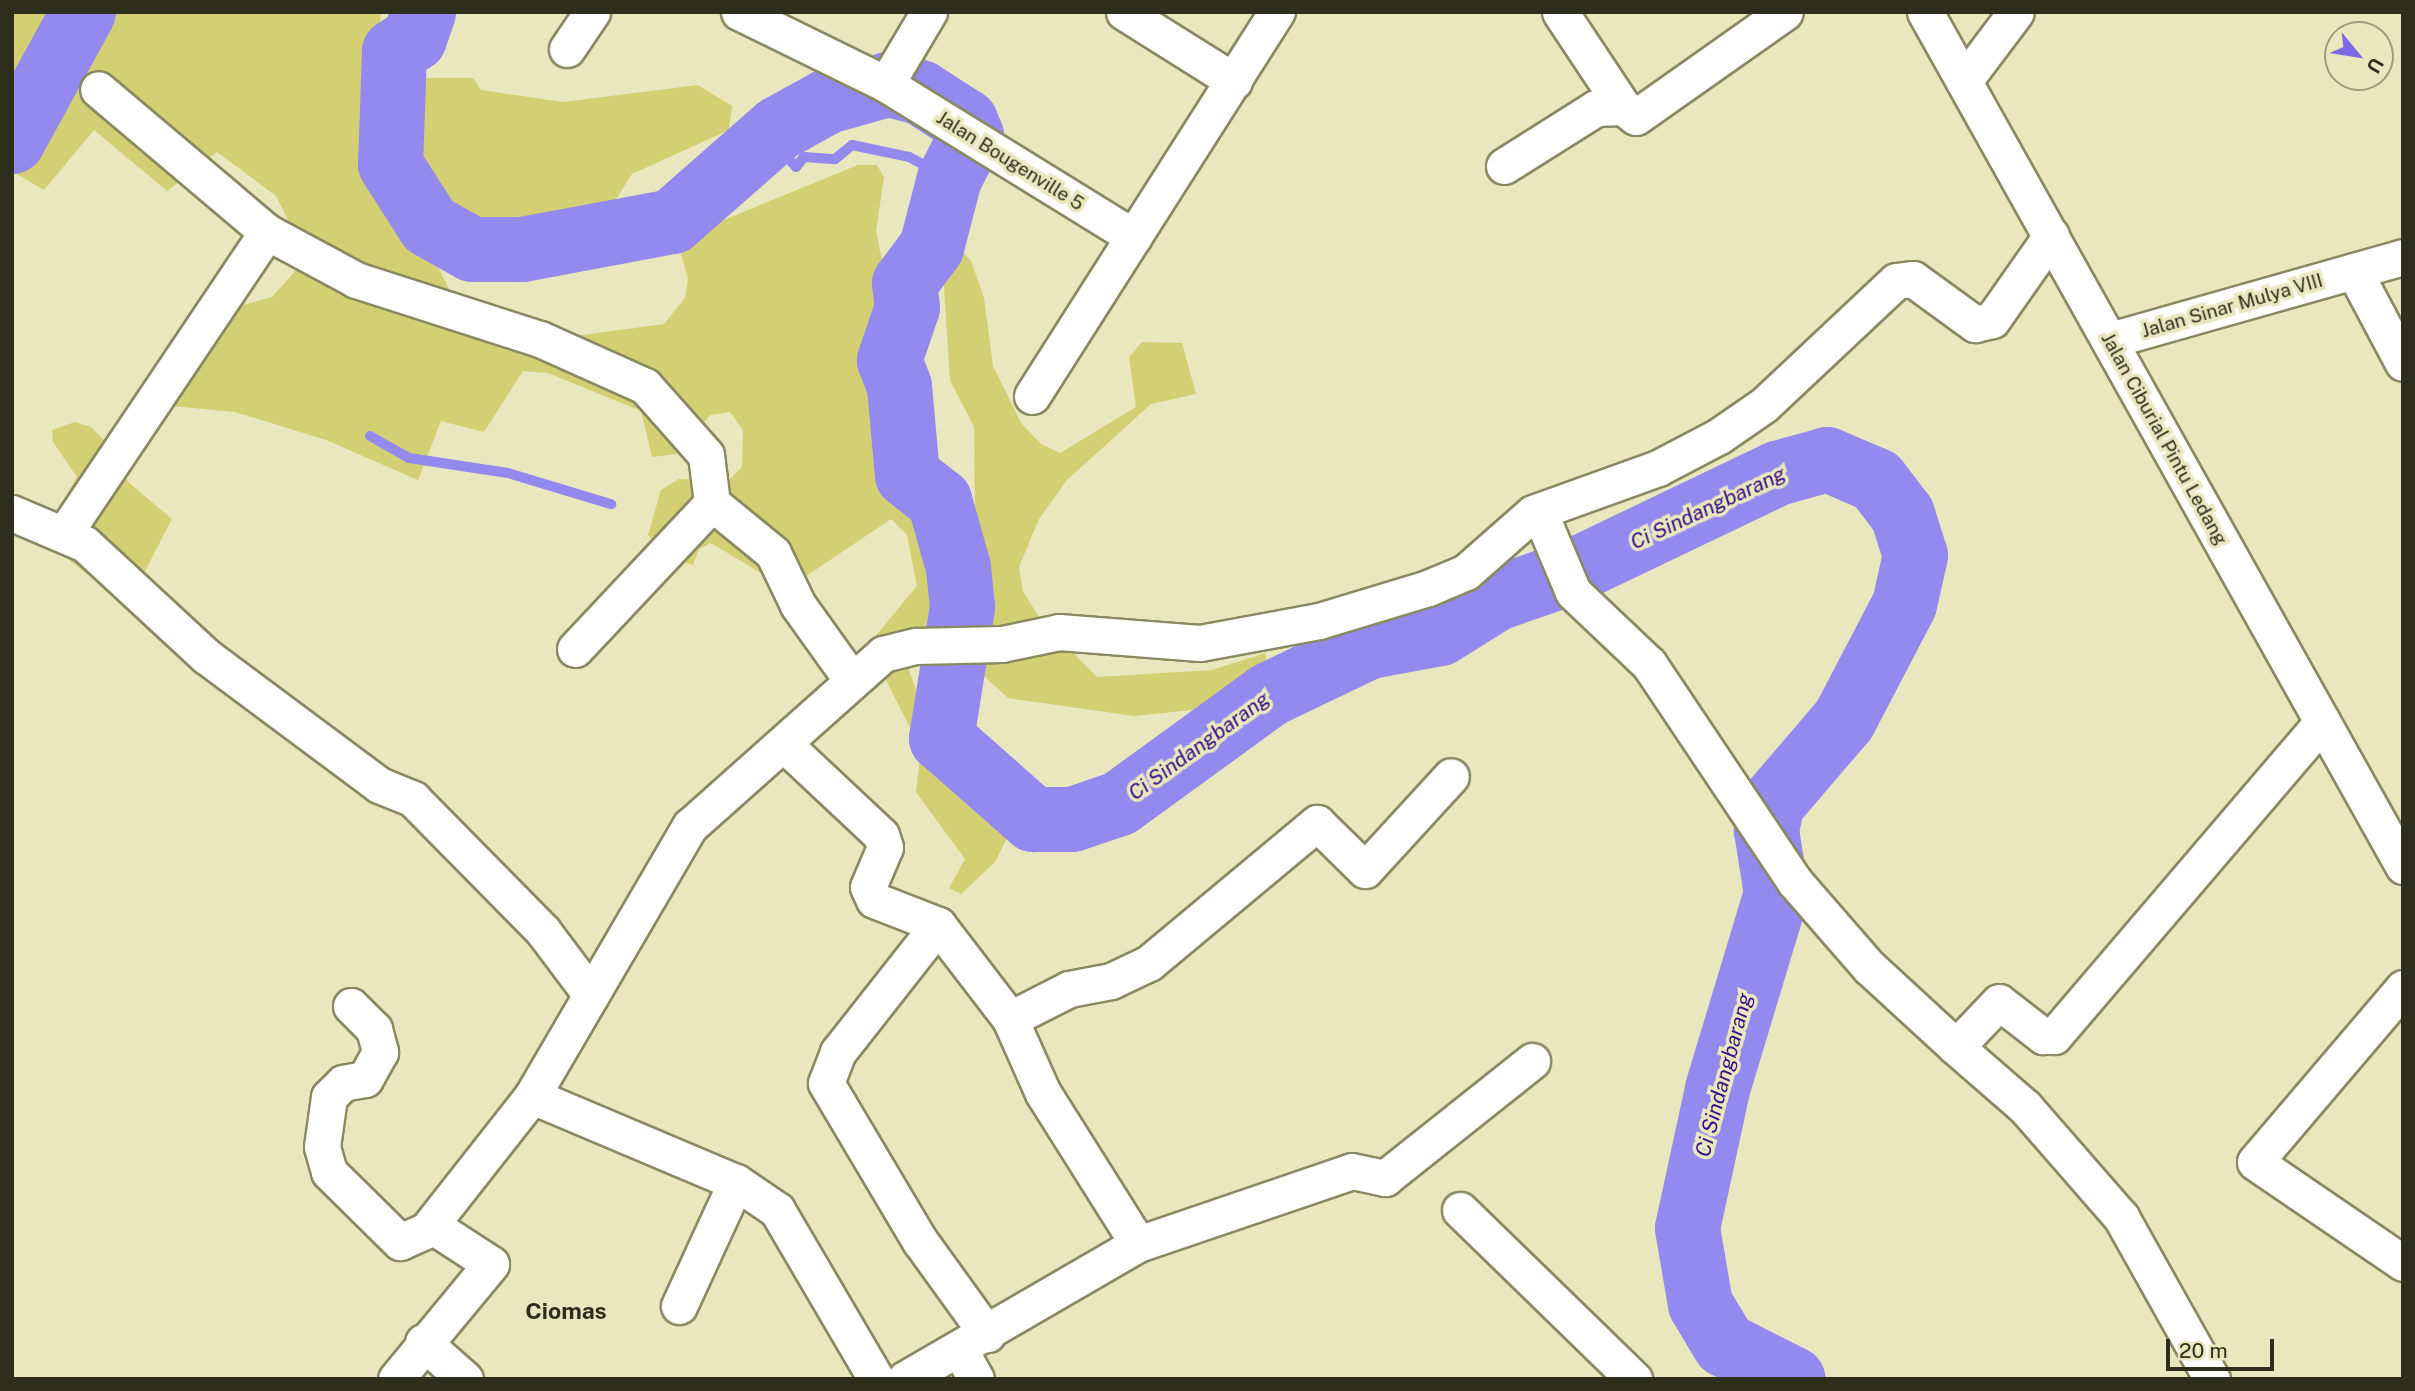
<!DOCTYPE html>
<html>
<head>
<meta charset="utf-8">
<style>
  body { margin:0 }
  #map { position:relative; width:2415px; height:1391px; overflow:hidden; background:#e8e7bd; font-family:"Public Sans",sans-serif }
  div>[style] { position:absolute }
  .green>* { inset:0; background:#d3d073 }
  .stream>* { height:10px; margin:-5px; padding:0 5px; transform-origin:5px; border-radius:5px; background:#9489ee }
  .river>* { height:65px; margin:-32.5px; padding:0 32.5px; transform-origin:32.5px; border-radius:32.5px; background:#9489ee }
  .roads { filter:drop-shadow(2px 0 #898962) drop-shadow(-2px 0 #898962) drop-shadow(0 2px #898962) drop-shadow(0 -2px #898962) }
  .minor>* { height:35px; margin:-17.5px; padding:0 17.5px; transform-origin:17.5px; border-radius:17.5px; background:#fff }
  span { translate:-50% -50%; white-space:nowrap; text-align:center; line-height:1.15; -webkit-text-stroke:7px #e8e7bd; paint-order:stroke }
  .street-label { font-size:19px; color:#2e2e1d }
  .water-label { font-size:21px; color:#370f88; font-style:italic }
  .quarter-label { font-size:23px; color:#2e2e1d; font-weight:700 }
  .frame { position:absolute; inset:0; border:14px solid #2e2e1d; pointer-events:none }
  .north { position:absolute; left:2324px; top:21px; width:70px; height:70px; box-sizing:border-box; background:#e8e7bd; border:2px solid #9e9d7d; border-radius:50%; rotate:120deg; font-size:19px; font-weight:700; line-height:28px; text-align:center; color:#2e2e1d }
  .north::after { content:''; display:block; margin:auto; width:24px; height:32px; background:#7c69e4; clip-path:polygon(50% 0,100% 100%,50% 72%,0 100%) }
  .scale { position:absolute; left:2166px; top:1339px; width:108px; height:32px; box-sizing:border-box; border:4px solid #2e2e1d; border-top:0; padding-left:9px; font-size:21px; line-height:24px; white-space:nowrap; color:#2e2e1d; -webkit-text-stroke:5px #e8e7bd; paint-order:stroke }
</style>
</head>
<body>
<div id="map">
  <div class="green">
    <i style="clip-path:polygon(12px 12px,381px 12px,376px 58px,398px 78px,473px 78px,481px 90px,563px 102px,698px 85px,732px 106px,729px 130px,632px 174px,617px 198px,592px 215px,532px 233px,484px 238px,457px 231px,436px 242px,433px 257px,455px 301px,538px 341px,664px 324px,685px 298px,688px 279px,677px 239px,858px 165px,877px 165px,884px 177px,876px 231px,892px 307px,877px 386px,889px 462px,924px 514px,950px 601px,946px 625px,928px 634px,906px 662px,934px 741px,1028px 824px,1007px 838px,995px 862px,961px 894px,949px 888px,965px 859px,916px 792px,921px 749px,868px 645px,917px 586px,907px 535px,891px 519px,787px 589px,711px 543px,699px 549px,693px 565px,668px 557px,648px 535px,661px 490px,679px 479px,728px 481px,742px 467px,743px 430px,730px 412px,710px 415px,683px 453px,652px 457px,641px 411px,548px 373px,523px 371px,484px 432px,441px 421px,418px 480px,326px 440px,235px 412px,172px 406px,154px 380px,218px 312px,272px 297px,307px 258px,276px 196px,217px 152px,167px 191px,94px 130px,44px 190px,12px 171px)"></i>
    <i style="clip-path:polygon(955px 243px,971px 261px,984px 298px,993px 366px,1021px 423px,1041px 444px,1060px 453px,1136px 407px,1129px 357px,1142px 342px,1182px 343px,1196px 394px,1151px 404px,1067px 480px,1039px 519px,1019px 567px,1023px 591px,1040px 619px,1097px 677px,1212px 670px,1266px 653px,1265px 673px,1250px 691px,1212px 708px,1134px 716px,1008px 698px,984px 676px,976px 629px,974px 427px,950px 380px,942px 257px)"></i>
    <i style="clip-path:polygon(75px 422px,91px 427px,115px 451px,128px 482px,172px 519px,131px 598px,84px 572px,56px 549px,46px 531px,77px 477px,53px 442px,52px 430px)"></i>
  </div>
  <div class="stream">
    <i style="left:769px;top:137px;width:40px;rotate:48deg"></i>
    <i style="left:796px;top:167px;width:13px;rotate:-51deg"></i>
    <i style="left:804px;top:157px;width:31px;rotate:4deg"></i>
    <i style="left:835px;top:159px;width:22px;rotate:-39deg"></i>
    <i style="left:852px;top:145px;width:58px;rotate:11.9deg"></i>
    <i style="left:909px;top:157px;width:45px;rotate:27.7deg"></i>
    <i style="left:370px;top:436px;width:45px;rotate:29.4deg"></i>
    <i style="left:409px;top:458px;width:100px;rotate:8.6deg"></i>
    <i style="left:508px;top:473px;width:108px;rotate:16.8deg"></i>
  </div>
  <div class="river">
    <i style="left:423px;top:12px;width:28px;rotate:109deg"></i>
    <i style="left:414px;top:38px;width:24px;rotate:147deg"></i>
    <i style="left:394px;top:51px;width:113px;rotate:92deg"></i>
    <i style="left:390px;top:164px;width:72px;rotate:57.4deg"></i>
    <i style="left:429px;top:225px;width:49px;rotate:29.2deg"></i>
    <i style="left:472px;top:249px;width:50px"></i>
    <i style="left:522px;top:249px;width:153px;rotate:-10.6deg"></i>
    <i style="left:672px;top:221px;width:141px;rotate:-41.3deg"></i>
    <i style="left:778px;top:128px;width:56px;rotate:-28.9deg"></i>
    <i style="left:827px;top:101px;width:63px;rotate:-15.6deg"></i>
    <i style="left:888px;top:84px;width:33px;rotate:14deg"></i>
    <i style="left:920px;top:92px;width:54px;rotate:32.8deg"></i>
    <i style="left:965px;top:121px;width:15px;rotate:67deg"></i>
    <i style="left:971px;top:135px;width:48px;rotate:117.1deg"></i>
    <i style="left:949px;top:178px;width:71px;rotate:104.6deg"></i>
    <i style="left:931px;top:247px;width:45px;rotate:126.9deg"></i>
    <i style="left:904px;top:283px;width:24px;rotate:83deg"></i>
    <i style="left:907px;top:307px;width:56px;rotate:108.8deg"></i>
    <i style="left:889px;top:360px;width:28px;rotate:69deg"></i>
    <i style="left:899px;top:386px;width:89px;rotate:84.9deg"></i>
    <i style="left:907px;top:475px;width:41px;rotate:38deg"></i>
    <i style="left:939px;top:500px;width:70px;rotate:74.2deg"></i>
    <i style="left:958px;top:567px;width:40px;rotate:84.3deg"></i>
    <i style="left:962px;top:607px;width:133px;rotate:99.1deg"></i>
    <i style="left:941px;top:738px;width:123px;rotate:41.4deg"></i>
    <i style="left:1033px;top:819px;width:39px"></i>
    <i style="left:1072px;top:819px;width:50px;rotate:-18.8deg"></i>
    <i style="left:1119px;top:803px;width:185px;rotate:-36deg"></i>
    <i style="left:1269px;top:694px;width:111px;rotate:-25.6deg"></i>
    <i style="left:1369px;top:646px;width:72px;rotate:-10.4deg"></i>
    <i style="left:1440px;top:633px;width:66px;rotate:-32deg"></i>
    <i style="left:1496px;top:598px;width:76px;rotate:-19.1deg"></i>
    <i style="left:1568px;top:573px;width:232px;rotate:-25.6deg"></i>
    <i style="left:1777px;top:473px;width:52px;rotate:-15.6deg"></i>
    <i style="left:1827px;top:459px;width:53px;rotate:23.2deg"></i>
    <i style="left:1876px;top:480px;width:43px;rotate:52.6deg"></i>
    <i style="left:1902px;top:514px;width:43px;rotate:72.4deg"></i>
    <i style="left:1915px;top:555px;width:50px;rotate:102.7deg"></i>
    <i style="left:1904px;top:604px;width:130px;rotate:117.6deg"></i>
    <i style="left:1844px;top:719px;width:111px;rotate:130.6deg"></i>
    <i style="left:1772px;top:803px;width:28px;rotate:103deg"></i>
    <i style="left:1766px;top:830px;width:64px;rotate:81deg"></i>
    <i style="left:1776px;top:893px;width:205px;rotate:106.8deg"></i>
    <i style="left:1717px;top:1089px;width:142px;rotate:102.2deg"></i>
    <i style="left:1687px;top:1228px;width:77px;rotate:80.3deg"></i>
    <i style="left:1700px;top:1304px;width:47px;rotate:59deg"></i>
    <i style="left:1724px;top:1344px;width:77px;rotate:26.9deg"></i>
    <i style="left:12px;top:141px;width:147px;rotate:-61.2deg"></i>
  </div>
  <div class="roads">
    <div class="minor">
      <i style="left:739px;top:12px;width:164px;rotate:26.1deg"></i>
      <i style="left:886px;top:84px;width:291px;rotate:31.7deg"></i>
      <i style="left:1124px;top:12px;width:130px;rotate:32.1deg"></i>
      <i style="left:1560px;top:12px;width:114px;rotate:56.4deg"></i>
      <i style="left:1925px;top:12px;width:979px;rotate:60.76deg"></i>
      <i style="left:567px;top:49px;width:45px;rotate:-56deg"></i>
      <i style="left:1964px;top:81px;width:86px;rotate:-53deg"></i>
      <i style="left:886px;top:84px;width:84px;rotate:-59.2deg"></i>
      <i style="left:1504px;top:166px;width:109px;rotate:-32.2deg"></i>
      <i style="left:1596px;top:108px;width:27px;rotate:-2deg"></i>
      <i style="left:1623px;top:107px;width:16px;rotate:38deg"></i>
      <i style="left:1636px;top:117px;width:182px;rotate:-35.2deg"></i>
      <i style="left:267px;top:232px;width:101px;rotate:28.3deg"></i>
      <i style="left:356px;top:280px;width:193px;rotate:17.8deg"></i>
      <i style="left:540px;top:339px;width:115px;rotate:24.1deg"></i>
      <i style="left:645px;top:386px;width:92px;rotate:48.5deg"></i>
      <i style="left:706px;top:455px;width:48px;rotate:82.9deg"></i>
      <i style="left:712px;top:503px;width:79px;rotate:39.3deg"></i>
      <i style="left:773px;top:553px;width:58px;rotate:64.3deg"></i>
      <i style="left:798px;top:605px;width:91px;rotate:54.4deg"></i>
      <i style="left:2354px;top:271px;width:104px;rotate:62deg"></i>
      <i style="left:2110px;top:340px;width:305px;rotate:-15.8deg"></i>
      <i style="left:1032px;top:396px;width:456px;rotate:-57.5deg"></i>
      <i style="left:1539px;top:511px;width:88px;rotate:67.2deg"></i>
      <i style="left:1573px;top:592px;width:105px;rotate:43.5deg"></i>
      <i style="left:1649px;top:664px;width:262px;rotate:56.2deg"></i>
      <i style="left:1795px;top:882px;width:113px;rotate:49deg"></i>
      <i style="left:1869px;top:967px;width:118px;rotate:42.6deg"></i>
      <i style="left:1956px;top:1047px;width:62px;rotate:-46.3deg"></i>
      <i style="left:1999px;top:1002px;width:56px;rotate:37.7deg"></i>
      <i style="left:2043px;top:1036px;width:11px"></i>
      <i style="left:2054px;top:1036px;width:413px;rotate:-49.5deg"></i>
      <i style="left:12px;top:513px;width:79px;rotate:23deg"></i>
      <i style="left:85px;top:544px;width:165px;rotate:42.8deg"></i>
      <i style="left:206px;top:656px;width:216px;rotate:36.7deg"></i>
      <i style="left:379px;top:785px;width:37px;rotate:22deg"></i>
      <i style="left:413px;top:799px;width:185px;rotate:45.4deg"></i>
      <i style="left:543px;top:931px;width:80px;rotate:53.1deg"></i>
      <i style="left:64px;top:534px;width:364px;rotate:-56.1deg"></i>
      <i style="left:267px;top:232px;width:221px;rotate:-139.8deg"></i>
      <i style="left:575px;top:649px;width:200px;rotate:-46.8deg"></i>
      <i style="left:785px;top:745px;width:132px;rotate:43.2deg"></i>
      <i style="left:881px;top:835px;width:13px;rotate:72deg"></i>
      <i style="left:885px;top:847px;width:43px;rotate:113deg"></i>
      <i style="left:868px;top:887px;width:14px;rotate:65deg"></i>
      <i style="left:874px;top:900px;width:69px;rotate:21.3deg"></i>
      <i style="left:938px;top:925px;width:118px;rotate:52.5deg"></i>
      <i style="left:1010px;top:1019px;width:81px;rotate:66deg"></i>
      <i style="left:1043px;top:1093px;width:178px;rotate:57.8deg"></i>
      <i style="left:1138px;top:1244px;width:269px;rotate:149.9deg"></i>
      <i style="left:938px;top:925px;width:162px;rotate:128.2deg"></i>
      <i style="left:838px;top:1052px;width:33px;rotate:111deg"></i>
      <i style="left:826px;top:1083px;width:184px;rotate:59.3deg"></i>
      <i style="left:920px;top:1241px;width:115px;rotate:54.2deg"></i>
      <i style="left:2403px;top:988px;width:228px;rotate:130.4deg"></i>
      <i style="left:2255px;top:1162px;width:179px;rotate:34.3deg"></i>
      <i style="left:351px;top:1006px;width:33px;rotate:45deg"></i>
      <i style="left:374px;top:1029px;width:24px;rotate:75deg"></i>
      <i style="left:380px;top:1052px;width:31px;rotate:119deg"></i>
      <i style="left:365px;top:1079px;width:22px;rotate:170deg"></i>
      <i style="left:343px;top:1083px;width:20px;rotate:135deg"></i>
      <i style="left:329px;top:1097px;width:50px;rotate:98deg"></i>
      <i style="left:322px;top:1147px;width:26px;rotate:74deg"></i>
      <i style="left:329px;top:1172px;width:100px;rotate:44.6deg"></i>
      <i style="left:400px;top:1242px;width:37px;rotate:-24deg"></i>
      <i style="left:434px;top:1227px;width:68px;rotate:33deg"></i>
      <i style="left:491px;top:1264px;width:149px;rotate:129.6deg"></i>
      <i style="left:1010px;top:1019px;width:66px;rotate:-27deg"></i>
      <i style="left:1069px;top:989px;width:43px;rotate:-10.8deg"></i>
      <i style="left:1111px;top:981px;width:42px;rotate:-25.3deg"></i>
      <i style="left:1149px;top:963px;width:219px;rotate:-39.8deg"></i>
      <i style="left:1317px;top:823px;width:67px;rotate:44.4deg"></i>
      <i style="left:1365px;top:870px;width:127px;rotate:-47.5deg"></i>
      <i style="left:1956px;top:1047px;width:91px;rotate:41deg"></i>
      <i style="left:2025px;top:1107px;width:146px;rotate:48.9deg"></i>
      <i style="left:2121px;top:1217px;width:186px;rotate:60.7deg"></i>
      <i style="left:532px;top:1096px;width:313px;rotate:-59.7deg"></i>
      <i style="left:690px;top:826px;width:259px;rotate:-41.7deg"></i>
      <i style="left:883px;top:654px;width:34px;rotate:-14deg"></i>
      <i style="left:916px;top:646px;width:86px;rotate:-1.3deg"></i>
      <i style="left:1002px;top:644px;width:58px;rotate:-11.9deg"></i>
      <i style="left:1059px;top:632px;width:141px;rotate:4.5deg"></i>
      <i style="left:1200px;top:643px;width:121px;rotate:-10.5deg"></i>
      <i style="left:1319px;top:621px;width:114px;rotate:-16.8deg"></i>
      <i style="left:1428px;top:588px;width:41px;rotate:-22.8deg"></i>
      <i style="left:1466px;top:572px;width:89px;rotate:-41.4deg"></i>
      <i style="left:1533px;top:513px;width:133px;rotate:-19.8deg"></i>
      <i style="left:1658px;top:468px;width:69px;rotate:-27.7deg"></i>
      <i style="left:1719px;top:436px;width:55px;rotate:-34.6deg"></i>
      <i style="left:1764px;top:405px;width:181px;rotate:-43.2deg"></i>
      <i style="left:1896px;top:281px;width:17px;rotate:-7deg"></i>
      <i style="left:1913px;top:279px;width:77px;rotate:36deg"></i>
      <i style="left:1975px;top:324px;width:17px;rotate:-13deg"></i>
      <i style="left:1992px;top:320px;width:103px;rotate:-54.9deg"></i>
      <i style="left:1460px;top:1210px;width:243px;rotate:44.2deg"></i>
      <i style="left:429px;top:1227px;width:167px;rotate:-51.8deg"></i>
      <i style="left:532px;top:1096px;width:221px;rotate:22.9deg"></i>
      <i style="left:736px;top:1182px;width:50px;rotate:34.3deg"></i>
      <i style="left:777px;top:1210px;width:196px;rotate:59.6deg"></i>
      <i style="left:1138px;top:1244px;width:226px;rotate:-18.8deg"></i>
      <i style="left:1352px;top:1171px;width:34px;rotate:12deg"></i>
      <i style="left:1385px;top:1178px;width:188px;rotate:-38.5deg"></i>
      <i style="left:679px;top:1306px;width:136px;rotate:-65.3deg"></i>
      <i style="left:423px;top:1342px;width:56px;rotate:41.4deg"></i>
      <i style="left:960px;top:1350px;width:33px;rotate:61deg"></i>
    </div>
  </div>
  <div class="street-label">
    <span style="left:1010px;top:161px;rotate:32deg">Jalan Bougenville 5</span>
    <span style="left:2232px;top:306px;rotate:-16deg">Jalan Sinar Mulya VIII</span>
    <span style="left:2164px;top:439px;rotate:61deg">Jalan Ciburial Pintu Ledang</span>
  </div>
  <div class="water-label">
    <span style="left:1708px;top:508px;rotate:-25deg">Ci Sindangbarang</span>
    <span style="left:1199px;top:746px;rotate:-36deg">Ci Sindangbarang</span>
    <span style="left:1724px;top:1075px;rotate:-75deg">Ci Sindangbarang</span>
  </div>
  <div class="quarter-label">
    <span style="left:566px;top:1311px">Ciomas</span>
  </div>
  <div class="frame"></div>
  <div class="north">U</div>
  <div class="scale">20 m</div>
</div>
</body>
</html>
